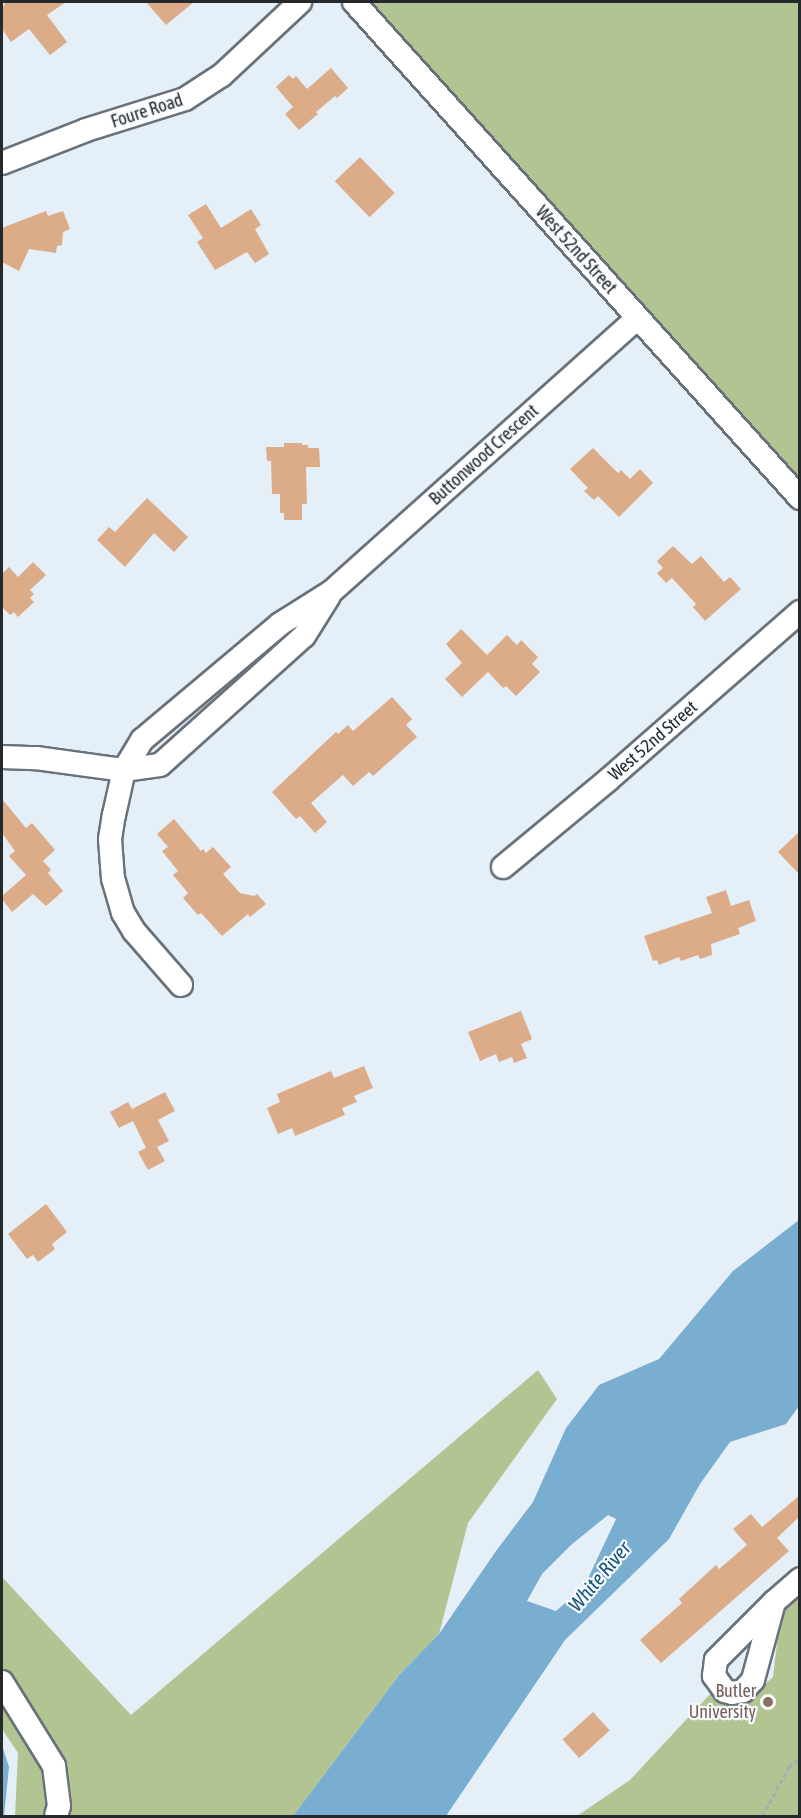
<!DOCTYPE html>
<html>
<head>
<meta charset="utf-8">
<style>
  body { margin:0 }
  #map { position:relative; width:801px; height:1818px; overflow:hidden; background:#e4eff7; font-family:"Asap Condensed",sans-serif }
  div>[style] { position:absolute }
  .green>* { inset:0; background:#b3c493 }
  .water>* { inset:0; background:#79aed0 }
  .building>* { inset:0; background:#dcab88; transform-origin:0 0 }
  .path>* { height:3px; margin-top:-1.5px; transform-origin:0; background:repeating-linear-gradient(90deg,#a4adb3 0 4.5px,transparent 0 7.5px) }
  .roads { filter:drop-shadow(2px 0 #69727a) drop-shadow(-2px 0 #69727a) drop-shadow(0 2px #69727a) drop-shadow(0 -2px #69727a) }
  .minor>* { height:22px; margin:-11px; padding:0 11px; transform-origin:11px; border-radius:11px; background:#fff }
  .dots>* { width:16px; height:16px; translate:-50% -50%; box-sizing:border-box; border:3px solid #f7fbff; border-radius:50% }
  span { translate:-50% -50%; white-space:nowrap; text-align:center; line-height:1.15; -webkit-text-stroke:4.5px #f7fbff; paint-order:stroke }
  .street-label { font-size:18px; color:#25292c }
  .education-label { font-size:18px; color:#785e54 }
  .right { translate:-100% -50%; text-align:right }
  .water-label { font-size:20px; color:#155477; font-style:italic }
  .frame { position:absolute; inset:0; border:3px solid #25292c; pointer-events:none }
</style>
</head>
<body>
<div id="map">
  <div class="green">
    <i style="clip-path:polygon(368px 2px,799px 2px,799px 485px)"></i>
    <i style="clip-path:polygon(538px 1370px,557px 1399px,468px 1523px,439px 1634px,400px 1674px,293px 1816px,15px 1816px,18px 1753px,2px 1729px,2px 1577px,131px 1715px)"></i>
    <i style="clip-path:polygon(799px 1586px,799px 1816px,577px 1816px,630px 1780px,712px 1692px,726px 1705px,748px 1699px,773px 1677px,782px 1601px)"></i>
  </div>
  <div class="water">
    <i style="clip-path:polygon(evenodd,799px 1220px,799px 1406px,786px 1424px,730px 1442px,700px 1484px,669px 1539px,565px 1640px,446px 1816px,293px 1816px,400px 1674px,439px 1634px,496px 1551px,533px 1502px,566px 1428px,599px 1385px,659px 1359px,733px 1271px,799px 1220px,608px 1515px,616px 1519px,584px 1587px,556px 1611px,527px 1601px,542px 1574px,571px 1545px,608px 1515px)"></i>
    <i style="clip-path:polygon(2px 1745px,9px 1767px,4px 1816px,2px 1816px)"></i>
  </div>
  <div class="building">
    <i style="clip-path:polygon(6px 2px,66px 2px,47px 15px,67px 42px,50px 55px,29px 29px,11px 42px,2px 29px,2px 9px)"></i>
    <i style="clip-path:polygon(146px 2px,194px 2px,166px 25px)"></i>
    <i style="clip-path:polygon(331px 68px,348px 88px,337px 98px,335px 96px,316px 112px,318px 114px,299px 130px,285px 114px,293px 107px,276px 87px,289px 75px,293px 79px,296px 76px,307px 89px)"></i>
    <i style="left:360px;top:157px;width:50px;height:35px;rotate:46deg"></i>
    <i style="clip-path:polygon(206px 204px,221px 228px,251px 209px,261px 225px,255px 229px,269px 254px,255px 263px,247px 252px,215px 270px,197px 242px,203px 238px,188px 215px)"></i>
    <i style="clip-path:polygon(46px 211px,48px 216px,63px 211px,70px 229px,63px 232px,62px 245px,57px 246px,56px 253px,29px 249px,19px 271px,2px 262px,2px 228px)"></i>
    <i style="clip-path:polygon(284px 443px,302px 443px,302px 445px,308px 445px,308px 448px,319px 448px,320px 467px,306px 467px,307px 504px,302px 504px,302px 520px,284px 520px,284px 513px,280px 513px,280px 494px,272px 494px,271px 461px,267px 461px,266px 447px,284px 447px)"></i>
    <i style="clip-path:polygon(593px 448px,618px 473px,621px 470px,630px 479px,640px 469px,653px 483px,619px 517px,598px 496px,594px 500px,584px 491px,588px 488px,570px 469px)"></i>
    <i style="clip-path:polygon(147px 498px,188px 537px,174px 552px,154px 533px,125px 567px,97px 540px,109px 527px,115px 532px)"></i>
    <i style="clip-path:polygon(673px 546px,692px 564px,701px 556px,724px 582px,730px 577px,741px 589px,705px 621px,693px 607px,696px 604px,672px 578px,666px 583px,657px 573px,663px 568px,657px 561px)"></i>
    <i style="clip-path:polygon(33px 562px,46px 575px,30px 590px,34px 594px,30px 598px,34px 602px,18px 617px,14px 612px,10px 615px,2px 607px,2px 574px,9px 567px,18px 577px)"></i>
    <i style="clip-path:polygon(461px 629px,487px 655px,507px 635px,517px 645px,521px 640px,538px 657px,532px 664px,540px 672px,516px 696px,506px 686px,503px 688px,488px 672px,462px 697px,445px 679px,462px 663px,446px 644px)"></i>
    <i style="clip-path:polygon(392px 697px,412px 719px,406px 725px,417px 737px,373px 776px,369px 772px,353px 786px,343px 775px,311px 803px,327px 822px,315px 833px,300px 816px,296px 819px,272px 792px,336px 732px,338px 734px,348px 725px,353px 731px)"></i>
    <i style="clip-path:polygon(2px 799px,26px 828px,32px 823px,55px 850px,43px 861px,51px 870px,48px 873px,63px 891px,46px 906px,33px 894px,12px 912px,2px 899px,2px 896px,26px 875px,9px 856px,15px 851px,2px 833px)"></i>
    <i style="clip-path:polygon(174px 819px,201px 851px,203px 849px,206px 853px,213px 847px,231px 867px,223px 874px,240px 893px,254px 896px,257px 894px,266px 904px,250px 917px,248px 914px,222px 936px,201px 913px,198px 915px,183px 898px,188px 893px,173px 875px,178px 871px,162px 851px,168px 847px,157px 834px)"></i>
    <i style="clip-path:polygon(800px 831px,800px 875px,778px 852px)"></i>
    <i style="clip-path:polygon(726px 890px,731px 906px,749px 900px,756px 921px,738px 928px,740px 934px,711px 944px,712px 955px,700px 959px,698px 955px,681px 961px,679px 957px,659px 965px,657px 960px,653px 961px,644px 936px,712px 913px,706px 897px)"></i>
    <i style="clip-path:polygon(521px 1011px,532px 1039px,521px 1044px,527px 1058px,514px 1063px,512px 1057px,499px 1062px,496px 1054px,480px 1061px,468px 1032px)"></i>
    <i style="clip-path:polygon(364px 1066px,373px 1088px,354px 1096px,357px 1102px,342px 1108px,345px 1115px,295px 1136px,292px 1128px,278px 1134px,267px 1108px,280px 1102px,277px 1094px,331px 1071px,334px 1078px)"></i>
    <i style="clip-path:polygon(165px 1092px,175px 1111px,158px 1120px,169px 1141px,157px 1147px,165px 1161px,148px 1170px,138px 1152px,146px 1148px,133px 1121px,119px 1128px,110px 1112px,128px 1102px,132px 1109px)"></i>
    <i style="clip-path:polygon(46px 1204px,67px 1232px,52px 1244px,55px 1249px,38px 1262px,33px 1255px,27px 1259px,8px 1234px)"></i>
    <i style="clip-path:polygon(800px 1495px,800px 1516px,777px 1538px,789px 1551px,661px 1663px,640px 1640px,682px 1603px,679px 1599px,716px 1565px,719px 1569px,747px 1545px,733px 1529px,751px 1514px,762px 1527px)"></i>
    <i style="left:593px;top:1712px;width:25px;height:41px;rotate:48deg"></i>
  </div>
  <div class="path">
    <i style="left:762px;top:1816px;width:56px;rotate:-61.1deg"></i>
    <i style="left:789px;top:1767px;width:14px;rotate:-39deg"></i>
  </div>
  <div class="roads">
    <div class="minor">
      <i style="left:354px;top:2px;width:667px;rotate:48.04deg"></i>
      <i style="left:2px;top:163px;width:90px;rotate:-21.4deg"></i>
      <i style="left:86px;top:130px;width:104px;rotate:-17.4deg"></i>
      <i style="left:185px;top:99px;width:44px;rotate:-33deg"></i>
      <i style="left:222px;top:75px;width:107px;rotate:-43.1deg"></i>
      <i style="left:2px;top:757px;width:34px;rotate:2deg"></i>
      <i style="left:36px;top:758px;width:89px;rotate:7.8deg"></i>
      <i style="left:124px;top:770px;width:36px;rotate:-8deg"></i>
      <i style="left:160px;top:765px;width:193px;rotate:-41.9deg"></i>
      <i style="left:304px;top:636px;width:47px;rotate:-58deg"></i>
      <i style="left:503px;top:867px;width:136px;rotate:-39.6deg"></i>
      <i style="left:608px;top:780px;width:255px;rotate:-41.2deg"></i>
      <i style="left:181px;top:985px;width:72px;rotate:-131deg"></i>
      <i style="left:134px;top:931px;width:21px;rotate:-121deg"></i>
      <i style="left:123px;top:913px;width:35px;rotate:-106deg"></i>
      <i style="left:113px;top:879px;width:40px;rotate:-94.3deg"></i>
      <i style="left:110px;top:839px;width:24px;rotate:-81deg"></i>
      <i style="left:114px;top:815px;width:46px;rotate:-77.5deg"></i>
      <i style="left:124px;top:770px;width:35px;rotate:-59deg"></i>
      <i style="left:142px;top:740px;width:180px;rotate:-40deg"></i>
      <i style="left:280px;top:624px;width:60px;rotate:-32.1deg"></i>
      <i style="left:331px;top:592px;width:411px;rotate:-41.8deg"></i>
      <i style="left:774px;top:1602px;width:81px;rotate:105.1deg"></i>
      <i style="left:753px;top:1680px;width:15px;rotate:132deg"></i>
      <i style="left:743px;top:1691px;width:11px;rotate:170deg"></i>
      <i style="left:732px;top:1693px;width:7px;rotate:-164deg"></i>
      <i style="left:725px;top:1691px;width:19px;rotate:-126deg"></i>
      <i style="left:714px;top:1676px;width:16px;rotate:-83deg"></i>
      <i style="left:716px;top:1660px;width:82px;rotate:-45deg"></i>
      <i style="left:774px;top:1602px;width:35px;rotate:-41deg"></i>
      <i style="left:2px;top:1682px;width:99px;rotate:58.2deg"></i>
      <i style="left:54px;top:1766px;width:40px;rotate:82.9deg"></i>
      <i style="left:59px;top:1806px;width:10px;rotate:107deg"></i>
    </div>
  </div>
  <div class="dots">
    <i style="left:768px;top:1702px;background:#8d6e63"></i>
  </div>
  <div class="street-label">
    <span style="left:147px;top:111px;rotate:-18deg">Foure Road</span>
    <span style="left:576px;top:250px;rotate:48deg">West 52nd Street</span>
    <span style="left:484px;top:455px;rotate:-42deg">Buttonwood Crescent</span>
    <span style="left:653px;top:741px;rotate:-41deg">West 52nd Street</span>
  </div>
  <div class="education-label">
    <span class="right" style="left:756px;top:1702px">Butler<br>University</span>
  </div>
  <div class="water-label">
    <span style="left:599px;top:1576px;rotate:-50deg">White River</span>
  </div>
  <div class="frame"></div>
</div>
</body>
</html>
